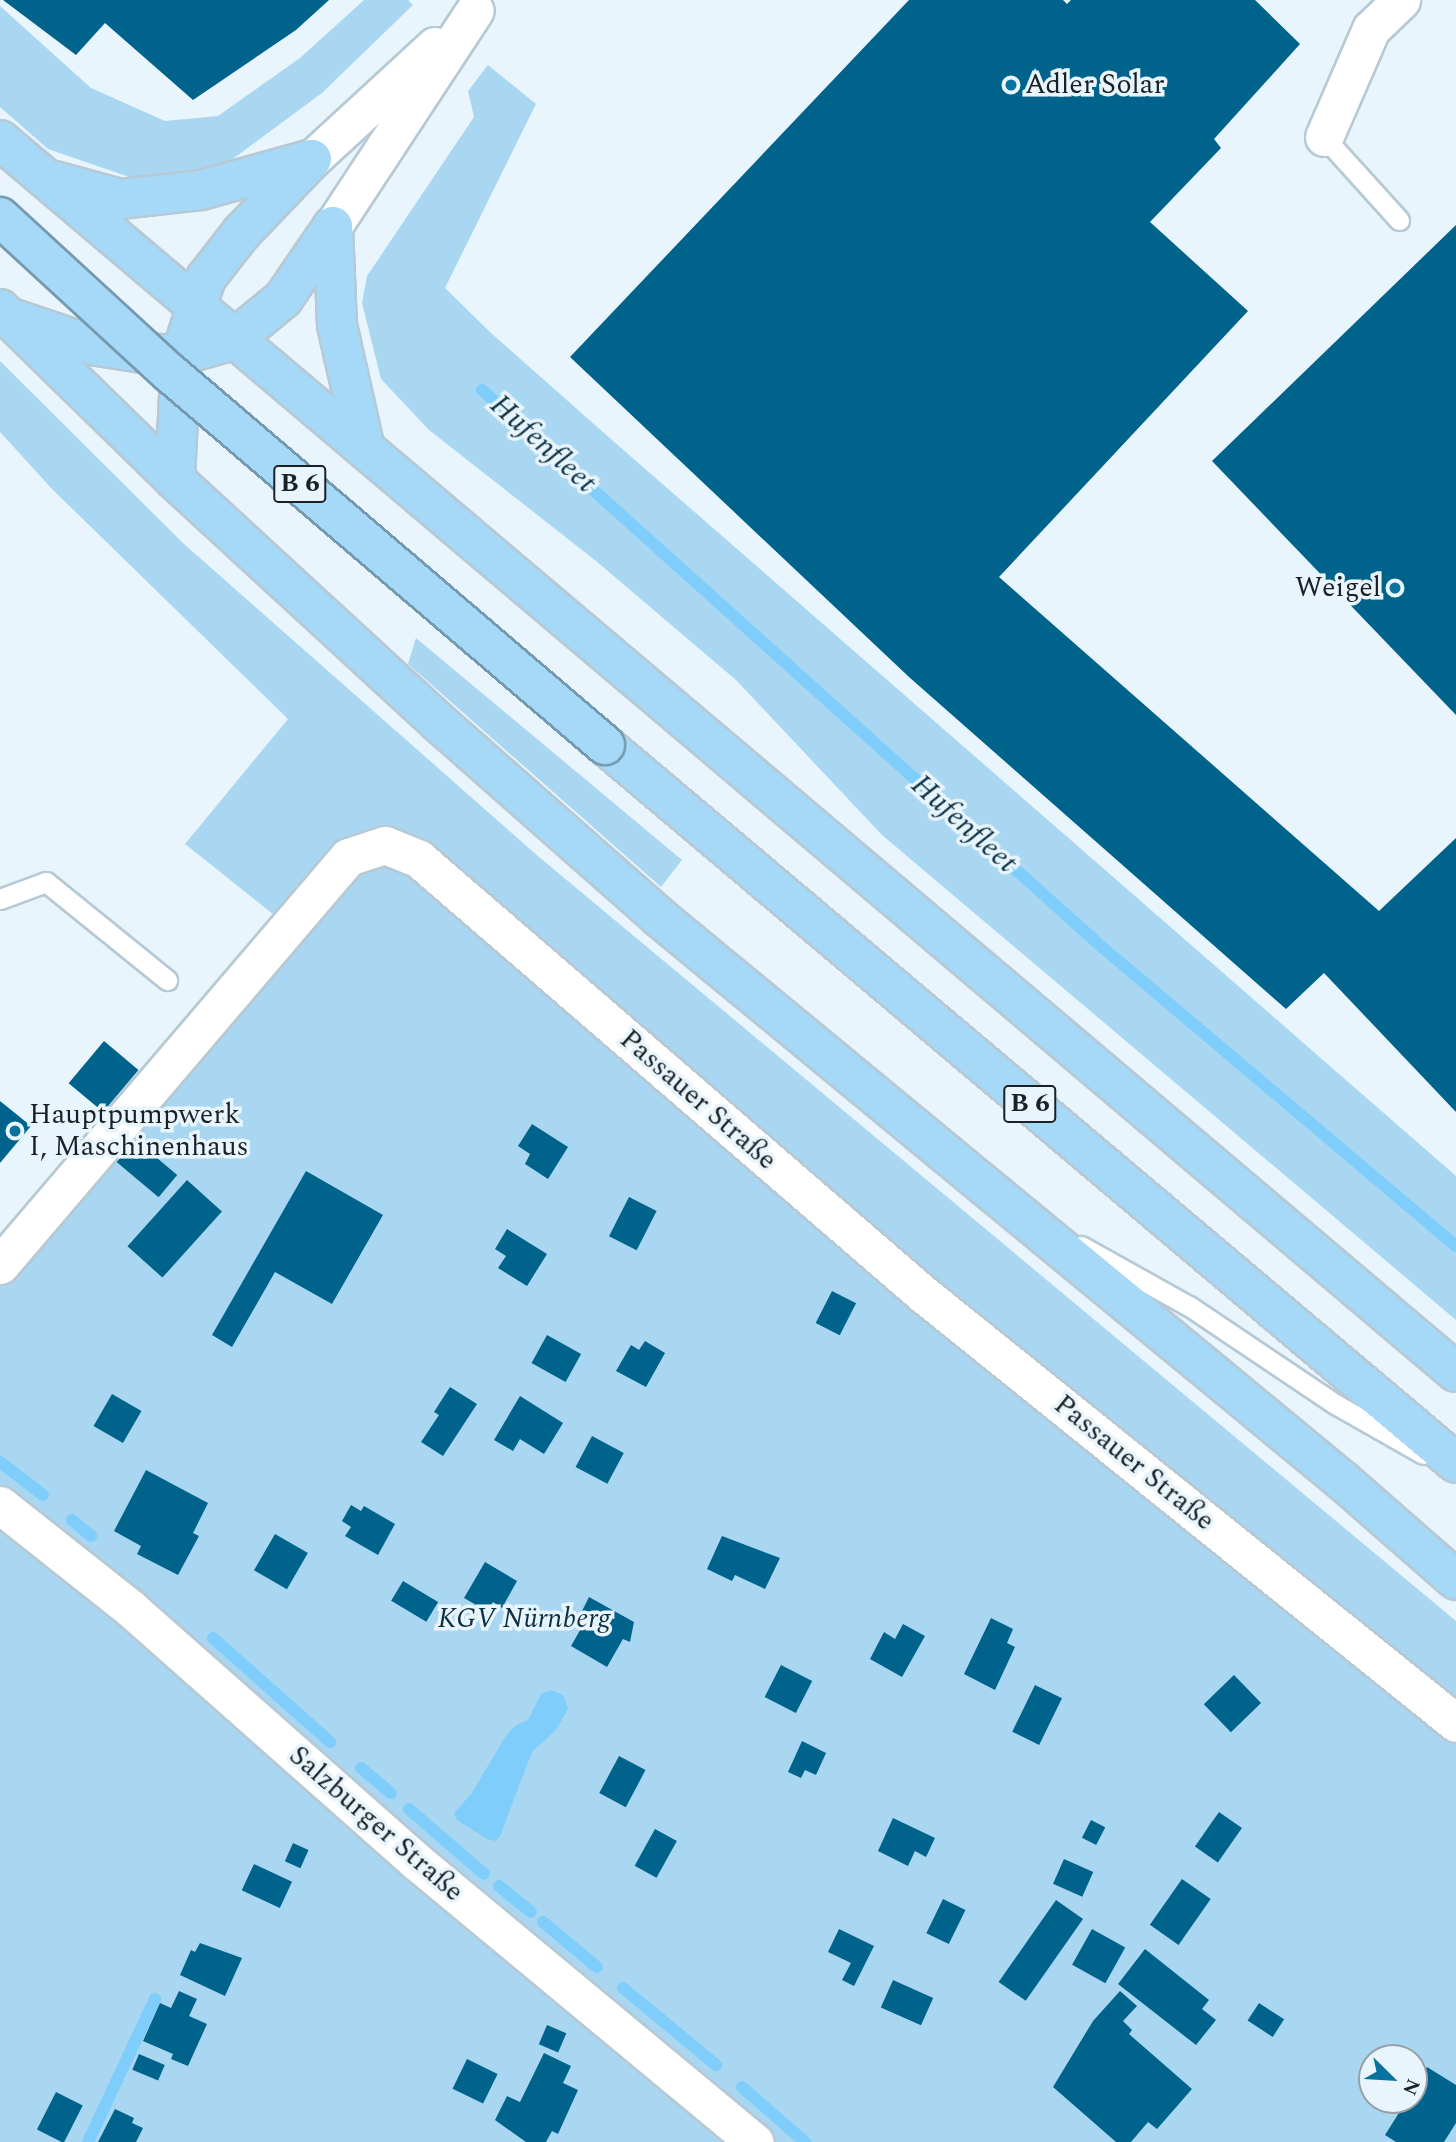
<!DOCTYPE html>
<html>
<head>
<meta charset="utf-8">
<style>
  body { margin:0 }
  #map { position:relative; width:1456px; height:2142px; overflow:hidden; background:#e9f5fc; font-family:Spectral,serif }
  div>[style] { position:absolute }
  .green>* { inset:0; background:#a9d7f2 }
  .water>* { inset:0; background:#7ecdfa }
  .stream>* { height:12px; margin:-6px; padding:0 6px; transform-origin:6px; border-radius:6px; background:#7ecdfa }
  .building>* { inset:0; background:#00638b; transform-origin:0 0 }
  .roads { filter:drop-shadow(2px 0 #b6c9d4) drop-shadow(-2px 0 #b6c9d4) drop-shadow(0 2px #b6c9d4) drop-shadow(0 -2px #b6c9d4) }
  .lane>* { height:19px; margin:-9.5px; padding:0 9.5px; transform-origin:9.5px; border-radius:9.5px; background:#fff }
  .street>* { height:37px; margin:-18.5px; padding:0 18.5px; transform-origin:18.5px; border-radius:18.5px; background:#fff }
  .highway>* { height:38px; margin:-19px; padding:0 19px; transform-origin:19px; border-radius:19px; background:#a6d9f8 }
  .bridges { filter:drop-shadow(2px 0 #7599ae) drop-shadow(-2px 0 #7599ae) drop-shadow(0 2px #7599ae) drop-shadow(0 -2px #7599ae) }
  .highway-bridge>* { height:38px; margin:-19px; padding:0 19px; transform-origin:19px; border-radius:19px; background:#a6d9f8 }
  .dots>* { width:19px; height:19px; translate:-50% -50%; box-sizing:border-box; border:4px solid #e9f5fc; border-radius:50% }
  span { translate:-50% -50%; white-space:nowrap; text-align:center; line-height:1.15; -webkit-text-stroke:7px #e9f5fc; paint-order:stroke }
  .shield-label span { padding:2px 5px; background:#e9f5fc; border:2px solid; border-radius:5px; -webkit-text-stroke-width:0 }
  .shield-label { font-size:26px; color:#1a2125; font-weight:700 }
  .poi-label { font-size:28px; color:#1a2125 }
  .left { translate:0 -50%; text-align:left }
  .right { translate:-100% -50%; text-align:right }
  .street-label { font-size:28px; color:#1a2125 }
  .park-label { font-size:28px; color:#0c3043; font-style:italic }
  .water-label { font-size:30px; color:#0e3245; font-style:italic }
  .north { position:absolute; left:1358px; top:2044px; width:70px; height:70px; box-sizing:border-box; background:#e9f5fc; border:2px solid #96a0a6; border-radius:50%; rotate:114deg; font-size:19px; font-weight:700; line-height:28px; text-align:center; color:#1a2125 }
  .north::after { content:''; display:block; margin:auto; width:24px; height:32px; background:#09729e; clip-path:polygon(50% 0,100% 100%,50% 72%,0 100%) }
</style>
</head>
<body>
<div id="map">
  <div class="green">
    <i style="clip-path:polygon(364px 0,408px 0,413px 5px,322px 93px,219px 169px,132px 178px,48px 149px,0 107px,0 6px,91px 88px,165px 121px,218px 116px,300px 58px)"></i>
    <i style="clip-path:polygon(488px 65px,536px 104px,445px 288px,491px 333px,604px 433px,1456px 1176px,1456px 1320px,882px 835px,736px 680px,596px 561px,429px 430px,381px 379px,362px 303px,367px 276px,474px 117px,468px 91px)"></i>
    <i style="clip-path:polygon(evenodd,0 361px,184px 544px,539px 857px,1456px 1621px,1456px 2142px,0 2142px,0 1273px,278px 918px,185px 844px,288px 719px,52px 489px,0 432px,0 361px,1372px 2058px,1414px 2058px,1414px 2100px,1372px 2100px,1372px 2058px)"></i>
    <i style="clip-path:polygon(416px 638px,682px 860px,661px 887px,408px 664px)"></i>
  </div>
  <div class="water">
    <i style="clip-path:polygon(551px 1690px,563px 1695px,568px 1709px,556px 1730px,532px 1752px,500px 1836px,496px 1841px,487px 1839px,457px 1820px,454px 1813px,472px 1793px,505px 1737px,516px 1725px,528px 1720px,541px 1694px)"></i>
  </div>
  <div class="stream">
    <i style="left:482px;top:390px;width:833px;rotate:41.94deg"></i>
    <i style="left:1102px;top:947px;width:463px;rotate:40.2deg"></i>
    <i style="left:0;top:1462px;width:54px;rotate:37.5deg"></i>
    <i style="left:72px;top:1520px;width:25px;rotate:40deg"></i>
    <i style="left:213px;top:1638px;width:157px;rotate:41.6deg"></i>
    <i style="left:361px;top:1768px;width:39px;rotate:40deg"></i>
    <i style="left:409px;top:1809px;width:99px;rotate:40.9deg"></i>
    <i style="left:499px;top:1886px;width:41px;rotate:39.1deg"></i>
    <i style="left:543px;top:1922px;width:70px;rotate:39.8deg"></i>
    <i style="left:623px;top:1988px;width:121px;rotate:39.6deg"></i>
    <i style="left:742px;top:2087px;width:84px;rotate:41.1deg"></i>
    <i style="left:88px;top:2142px;width:158px;rotate:-64.9deg"></i>
  </div>
  <div class="building">
    <i style="clip-path:polygon(3px 0,329px 0,296px 30px,193px 100px,105px 23px,76px 55px)"></i>
    <i style="clip-path:polygon(909px 0,1063px 0,1067px 4px,1071px 0,1255px 0,1300px 44px,1214px 139px,1221px 148px,1150px 222px,1248px 311px,999px 577px,1379px 911px,1456px 838px,1456px 1112px,1324px 973px,1286px 1009px,909px 677px,570px 357px)"></i>
    <i style="clip-path:polygon(1456px 225px,1456px 715px,1212px 461px)"></i>
    <i style="left:104px;top:1041px;width:45px;height:55px;rotate:40deg"></i>
    <i style="clip-path:polygon(0 1101px,31px 1126px,0 1163px)"></i>
    <i style="clip-path:polygon(532px 1124px,568px 1147px,548px 1179px,525px 1164px,530px 1154px,518px 1146px)"></i>
    <i style="left:132px;top:1137px;width:59px;height:29px;rotate:40deg"></i>
    <i style="clip-path:polygon(306px 1171px,383px 1215px,332px 1304px,275px 1272px,232px 1347px,212px 1335px)"></i>
    <i style="left:187px;top:1180px;width:47px;height:89px;rotate:42deg"></i>
    <i style="left:629px;top:1197px;width:31px;height:44px;rotate:27deg"></i>
    <i style="clip-path:polygon(507px 1229px,547px 1254px,527px 1286px,498px 1268px,506px 1256px,495px 1249px)"></i>
    <i style="left:832px;top:1291px;width:27px;height:36px;rotate:27deg"></i>
    <i style="left:547px;top:1335px;width:39px;height:32px;rotate:29deg"></i>
    <i style="clip-path:polygon(645px 1341px,665px 1353px,646px 1387px,616px 1371px,631px 1345px,639px 1350px)"></i>
    <i style="clip-path:polygon(450px 1387px,477px 1404px,443px 1456px,421px 1442px,439px 1415px,434px 1412px)"></i>
    <i style="left:112px;top:1394px;width:34px;height:37px;rotate:30deg"></i>
    <i style="clip-path:polygon(520px 1396px,563px 1423px,544px 1454px,520px 1439px,513px 1451px,494px 1440px)"></i>
    <i style="left:592px;top:1436px;width:36px;height:35px;rotate:28deg"></i>
    <i style="clip-path:polygon(146px 1470px,208px 1503px,193px 1533px,199px 1536px,178px 1575px,137px 1554px,141px 1546px,114px 1531px)"></i>
    <i style="clip-path:polygon(351px 1505px,361px 1511px,364px 1506px,395px 1524px,378px 1555px,345px 1536px,351px 1527px,342px 1521px)"></i>
    <i style="left:275px;top:1534px;width:38px;height:42px;rotate:30deg"></i>
    <i style="clip-path:polygon(722px 1536px,780px 1558px,765px 1589px,735px 1575px,732px 1581px,707px 1569px)"></i>
    <i style="clip-path:polygon(485px 1562px,517px 1581px,502px 1608px,493px 1602px,487px 1611px,464px 1598px)"></i>
    <i style="left:403px;top:1581px;width:41px;height:23px;rotate:31deg"></i>
    <i style="clip-path:polygon(589px 1597px,634px 1622px,630px 1642px,623px 1639px,607px 1667px,571px 1646px,587px 1618px,580px 1615px)"></i>
    <i style="clip-path:polygon(991px 1618px,1013px 1629px,1007px 1643px,1015px 1647px,995px 1690px,964px 1674px)"></i>
    <i style="clip-path:polygon(903px 1624px,925px 1636px,902px 1677px,870px 1659px,884px 1632px,895px 1639px)"></i>
    <i style="left:781px;top:1665px;width:35px;height:36px;rotate:27deg"></i>
    <i style="left:1234px;top:1675px;width:39px;height:42px;rotate:46deg"></i>
    <i style="left:1035px;top:1685px;width:30px;height:52px;rotate:26deg"></i>
    <i style="clip-path:polygon(802px 1741px,826px 1753px,816px 1775px,805px 1770px,801px 1778px,788px 1772px)"></i>
    <i style="left:619px;top:1756px;width:30px;height:42px;rotate:28deg"></i>
    <i style="left:1219px;top:1812px;width:28px;height:42px;rotate:35deg"></i>
    <i style="clip-path:polygon(893px 1818px,935px 1838px,926px 1857px,915px 1851px,908px 1866px,878px 1851px)"></i>
    <i style="left:1091px;top:1820px;width:16px;height:20px;rotate:27deg"></i>
    <i style="left:655px;top:1829px;width:25px;height:42px;rotate:29deg"></i>
    <i style="left:293px;top:1843px;width:17px;height:20px;rotate:24deg"></i>
    <i style="left:1064px;top:1859px;width:32px;height:27px;rotate:24deg"></i>
    <i style="left:254px;top:1864px;width:42px;height:29px;rotate:25deg"></i>
    <i style="left:1182px;top:1879px;width:35px;height:56px;rotate:35deg"></i>
    <i style="left:943px;top:1899px;width:25px;height:38px;rotate:26deg"></i>
    <i style="left:1056px;top:1900px;width:33px;height:100px;rotate:35deg"></i>
    <i style="clip-path:polygon(839px 1929px,874px 1946px,854px 1986px,842px 1980px,851px 1963px,828px 1952px)"></i>
    <i style="left:1092px;top:1929px;width:38px;height:41px;rotate:29deg"></i>
    <i style="clip-path:polygon(200px 1943px,242px 1958px,225px 1996px,180px 1975px,191px 1950px,195px 1952px)"></i>
    <i style="clip-path:polygon(1145px 1949px,1209px 2000px,1202px 2009px,1216px 2020px,1196px 2045px,1118px 1984px)"></i>
    <i style="left:893px;top:1980px;width:44px;height:30px;rotate:24deg"></i>
    <i style="clip-path:polygon(179px 1991px,197px 1999px,189px 2016px,207px 2024px,188px 2066px,171px 2059px,173px 2054px,143px 2041px,160px 2003px,171px 2008px)"></i>
    <i style="clip-path:polygon(1120px 1991px,1137px 2006px,1123px 2021px,1132px 2030px,1129px 2034px,1192px 2089px,1157px 2129px,1148px 2122px,1131px 2142px,1116px 2142px,1053px 2087px,1093px 2021px)"></i>
    <i style="left:1259px;top:2003px;width:30px;height:21px;rotate:33deg"></i>
    <i style="left:547px;top:2025px;width:21px;height:21px;rotate:23deg"></i>
    <i style="clip-path:polygon(544px 2053px,571px 2066px,563px 2083px,578px 2090px,558px 2134px,552px 2131px,546px 2142px,526px 2142px,495px 2120px,507px 2096px,520px 2102px)"></i>
    <i style="left:139px;top:2054px;width:28px;height:17px;rotate:23deg"></i>
    <i style="left:467px;top:2059px;width:34px;height:33px;rotate:26deg"></i>
    <i style="clip-path:polygon(1427px 2067px,1456px 2085px,1456px 2123px,1444px 2142px,1396px 2142px,1385px 2135px,1407px 2100px,1414px 2100px,1414px 2089px)"></i>
    <i style="left:56px;top:2092px;width:30px;height:42px;rotate:27deg"></i>
    <i style="clip-path:polygon(115px 2109px,134px 2118px,132px 2123px,143px 2128px,136px 2142px,98px 2142px)"></i>
  </div>
  <div class="roads">
    <div class="lane">
      <i style="left:1324px;top:137px;width:112px;rotate:47.9deg"></i>
      <i style="left:0;top:899px;width:49px;rotate:-20.3deg"></i>
      <i style="left:46px;top:882px;width:156px;rotate:39deg"></i>
      <i style="left:1081px;top:1246px;width:124px;rotate:29.1deg"></i>
      <i style="left:1189px;top:1306px;width:176px;rotate:33.9deg"></i>
      <i style="left:1335px;top:1404px;width:101px;rotate:29.6deg"></i>
    </div>
    <div class="street">
      <i style="left:1324px;top:137px;width:118px;rotate:-66.5deg"></i>
      <i style="left:1371px;top:29px;width:42px;rotate:-44deg"></i>
      <i style="left:312px;top:159px;width:167px;rotate:-42.6deg"></i>
      <i style="left:333px;top:226px;width:258px;rotate:-56.7deg"></i>
      <i style="left:0;top:1265px;width:536px;rotate:-49.54deg"></i>
      <i style="left:348px;top:857px;width:39px;rotate:-18deg"></i>
      <i style="left:385px;top:845px;width:37px;rotate:22deg"></i>
      <i style="left:419px;top:859px;width:666px;rotate:40.8deg"></i>
      <i style="left:923px;top:1294px;width:684px;rotate:38.83deg"></i>
      <i style="left:0;top:1505px;width:166px;rotate:38.4deg"></i>
      <i style="left:130px;top:1608px;width:382px;rotate:41.5deg"></i>
      <i style="left:416px;top:1861px;width:440px;rotate:39.7deg"></i>
    </div>
    <div class="highway">
      <i style="left:0;top:140px;width:1907px;rotate:40.24deg"></i>
      <i style="left:55px;top:181px;width:67px;rotate:15.5deg"></i>
      <i style="left:120px;top:199px;width:81px;rotate:-6.3deg"></i>
      <i style="left:201px;top:190px;width:115px;rotate:-15.6deg"></i>
      <i style="left:333px;top:226px;width:99px;rotate:87.7deg"></i>
      <i style="left:337px;top:325px;width:127px;rotate:77.3deg"></i>
      <i style="left:0;top:309px;width:245px;rotate:44.3deg"></i>
      <i style="left:175px;top:480px;width:357px;rotate:42.6deg"></i>
      <i style="left:438px;top:722px;width:295px;rotate:41.4deg"></i>
      <i style="left:659px;top:917px;width:887px;rotate:39.51deg"></i>
      <i style="left:1343px;top:1481px;width:150px;rotate:41.2deg"></i>
      <i style="left:17px;top:320px;width:78px;rotate:18.7deg"></i>
      <i style="left:91px;top:345px;width:52px;rotate:8.9deg"></i>
      <i style="left:142px;top:353px;width:39px;rotate:3deg"></i>
      <i style="left:181px;top:355px;width:54px;rotate:-16.1deg"></i>
      <i style="left:233px;top:340px;width:65px;rotate:-39.4deg"></i>
      <i style="left:283px;top:299px;width:88px;rotate:-55.6deg"></i>
      <i style="left:175px;top:480px;width:125px;rotate:-87.3deg"></i>
      <i style="left:181px;top:355px;width:81px;rotate:-72deg"></i>
      <i style="left:206px;top:278px;width:58px;rotate:-52deg"></i>
      <i style="left:242px;top:232px;width:101px;rotate:-46.2deg"></i>
      <i style="left:605px;top:745px;width:1113px;rotate:40.15deg"></i>
    </div>
  </div>
  <div class="bridges">
    <div class="highway-bridge">
      <i style="left:0;top:217px;width:232px;rotate:42.6deg"></i>
      <i style="left:171px;top:374px;width:571px;rotate:40.53deg"></i>
    </div>
  </div>
  <div class="dots">
    <i style="left:1011px;top:85px;background:#09729e"></i>
    <i style="left:1395px;top:588px;background:#09729e"></i>
    <i style="left:15px;top:1131px;background:#09729e"></i>
  </div>
  <div class="shield-label">
    <span style="left:300px;top:484px">B 6</span>
    <span style="left:1030px;top:1104px">B 6</span>
  </div>
  <div class="poi-label">
    <span class="left" style="left:1025px;top:85px">Adler Solar</span>
    <span class="right" style="left:1381px;top:588px">Weigel</span>
    <span class="left" style="left:29px;top:1131px">Hauptpumpwerk<br>I, Maschinenhaus</span>
  </div>
  <div class="street-label">
    <span style="left:698px;top:1100px;rotate:41deg">Passauer Straße</span>
    <span style="left:1134px;top:1463px;rotate:39deg">Passauer Straße</span>
    <span style="left:376px;top:1824px;rotate:41deg">Salzburger Straße</span>
  </div>
  <div class="park-label">
    <span style="left:524px;top:1619px">KGV Nürnberg</span>
  </div>
  <div class="water-label">
    <span style="left:543px;top:444px;rotate:42deg">Hufenfleet</span>
    <span style="left:964px;top:824px;rotate:42deg">Hufenfleet</span>
  </div>
  <div class="north">N</div>
</div>
</body>
</html>
